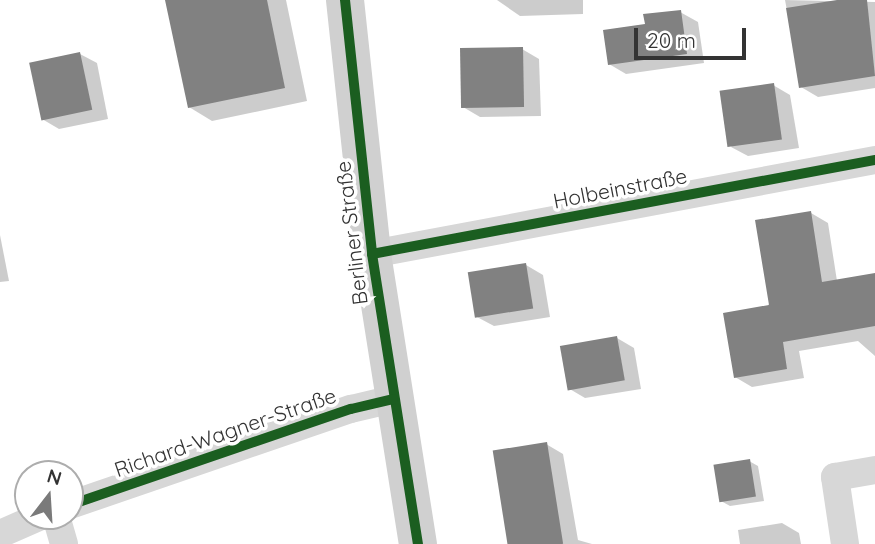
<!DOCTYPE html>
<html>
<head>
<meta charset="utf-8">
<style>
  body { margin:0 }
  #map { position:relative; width:875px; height:544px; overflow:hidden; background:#fff; font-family:Quicksand,sans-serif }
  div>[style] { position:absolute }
  .shadow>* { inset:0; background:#0003 }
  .building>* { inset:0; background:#818181; transform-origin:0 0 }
  .minor>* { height:28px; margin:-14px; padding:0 14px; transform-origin:14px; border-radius:14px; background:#d7d7d7 }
  .secondary>* { height:38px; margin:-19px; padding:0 19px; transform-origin:19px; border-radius:19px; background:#d0d0d0 }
  .cycleway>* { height:10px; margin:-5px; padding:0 5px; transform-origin:5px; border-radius:5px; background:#1b5e20 }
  span { translate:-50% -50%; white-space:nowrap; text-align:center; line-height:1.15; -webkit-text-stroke:7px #fff; paint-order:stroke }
  .street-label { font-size:21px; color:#333 }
  .north { position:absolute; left:14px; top:460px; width:70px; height:70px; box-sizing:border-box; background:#fff; border:2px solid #adadad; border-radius:50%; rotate:17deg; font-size:19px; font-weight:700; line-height:28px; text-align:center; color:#333 }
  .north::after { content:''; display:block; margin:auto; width:24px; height:32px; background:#7a7a7a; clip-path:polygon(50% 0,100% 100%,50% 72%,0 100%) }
  .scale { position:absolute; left:634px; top:28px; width:112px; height:32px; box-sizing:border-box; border:4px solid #333; border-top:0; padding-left:9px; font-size:21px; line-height:24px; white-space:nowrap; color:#333; -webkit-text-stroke:5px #fff; paint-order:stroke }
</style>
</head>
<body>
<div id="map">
  <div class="shadow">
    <i style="clip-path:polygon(167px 0,286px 0,307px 101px,212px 121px,189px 107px)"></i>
    <i style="clip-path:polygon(497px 0,583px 0,583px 14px,520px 16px)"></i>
    <i style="clip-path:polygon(785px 0,875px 2px,875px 88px,818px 97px,801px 87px)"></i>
    <i style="clip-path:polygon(680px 12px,698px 22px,704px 63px,626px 74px,609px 64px,647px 25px)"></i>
    <i style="clip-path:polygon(522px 49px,539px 59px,541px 116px,480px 117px,463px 107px)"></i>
    <i style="clip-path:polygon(80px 54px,97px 63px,108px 119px,59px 129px,42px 119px)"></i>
    <i style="clip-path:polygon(773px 85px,790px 95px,799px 148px,748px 156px,731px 147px)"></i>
    <i style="clip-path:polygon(811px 213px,828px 223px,837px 281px,875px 275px,875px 356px,858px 341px,799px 351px,804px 378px,752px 387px,735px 377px)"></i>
    <i style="clip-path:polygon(0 235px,9px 281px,0 282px)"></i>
    <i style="clip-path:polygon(526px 265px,543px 275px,550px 317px,494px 326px,477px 317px)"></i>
    <i style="clip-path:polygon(617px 338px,634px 348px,641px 389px,585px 398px,568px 388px)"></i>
    <i style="clip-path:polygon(546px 444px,563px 454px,578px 540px,592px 544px,522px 544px)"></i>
    <i style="clip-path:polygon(749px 461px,758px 466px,764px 501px,730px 506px,721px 501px)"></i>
    <i style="clip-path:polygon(782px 523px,799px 533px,801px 544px,740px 544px,738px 530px)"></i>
  </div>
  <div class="building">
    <i style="clip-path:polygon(165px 0,267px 0,285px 88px,188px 108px)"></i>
    <i style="clip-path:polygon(837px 0,867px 0,875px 76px,799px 88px,786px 8px)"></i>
    <i style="clip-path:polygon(681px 10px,687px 54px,608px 65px,603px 30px,645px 24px,643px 14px)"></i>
    <i style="left:523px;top:47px;width:60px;height:63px;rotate:89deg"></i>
    <i style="left:80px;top:52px;width:59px;height:52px;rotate:78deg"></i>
    <i style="left:774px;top:83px;width:57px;height:55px;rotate:82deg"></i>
    <i style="clip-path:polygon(811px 211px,822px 282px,875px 273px,875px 326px,783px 342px,787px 369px,734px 378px,723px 313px,769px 305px,755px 220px)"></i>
    <i style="left:526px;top:263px;width:46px;height:59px;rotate:81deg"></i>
    <i style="left:617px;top:336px;width:45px;height:58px;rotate:80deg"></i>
    <i style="left:547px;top:442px;width:103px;height:55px;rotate:81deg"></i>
    <i style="left:750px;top:459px;width:38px;height:37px;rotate:81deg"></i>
  </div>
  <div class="minor">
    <i style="left:372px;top:254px;width:512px;rotate:-10.59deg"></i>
    <i style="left:70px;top:505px;width:297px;rotate:-18.9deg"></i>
    <i style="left:351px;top:409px;width:43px;rotate:-13.4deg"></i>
    <i style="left:56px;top:516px;width:29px;rotate:74deg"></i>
    <i style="left:0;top:534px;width:45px;rotate:-23.7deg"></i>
    <i style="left:845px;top:544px;width:68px;rotate:-98.5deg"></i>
    <i style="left:835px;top:477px;width:41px;rotate:-9.9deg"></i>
  </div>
  <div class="secondary">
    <i style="left:345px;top:0;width:255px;rotate:83.9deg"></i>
    <i style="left:372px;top:254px;width:294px;rotate:81deg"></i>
  </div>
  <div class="cycleway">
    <i style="left:345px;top:0;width:255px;rotate:83.9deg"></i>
    <i style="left:372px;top:254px;width:294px;rotate:81deg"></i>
    <i style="left:372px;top:254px;width:512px;rotate:-10.59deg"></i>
    <i style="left:70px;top:505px;width:297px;rotate:-18.9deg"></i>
    <i style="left:351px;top:409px;width:43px;rotate:-13.4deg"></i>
  </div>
  <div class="street-label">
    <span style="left:620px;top:188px;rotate:-11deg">Holbeinstraße</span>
    <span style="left:351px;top:233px;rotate:-97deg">Berliner Straße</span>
    <span style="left:225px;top:432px;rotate:-19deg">Richard-Wagner-Straße</span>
  </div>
  <div class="north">N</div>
  <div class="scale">20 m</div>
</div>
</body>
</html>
